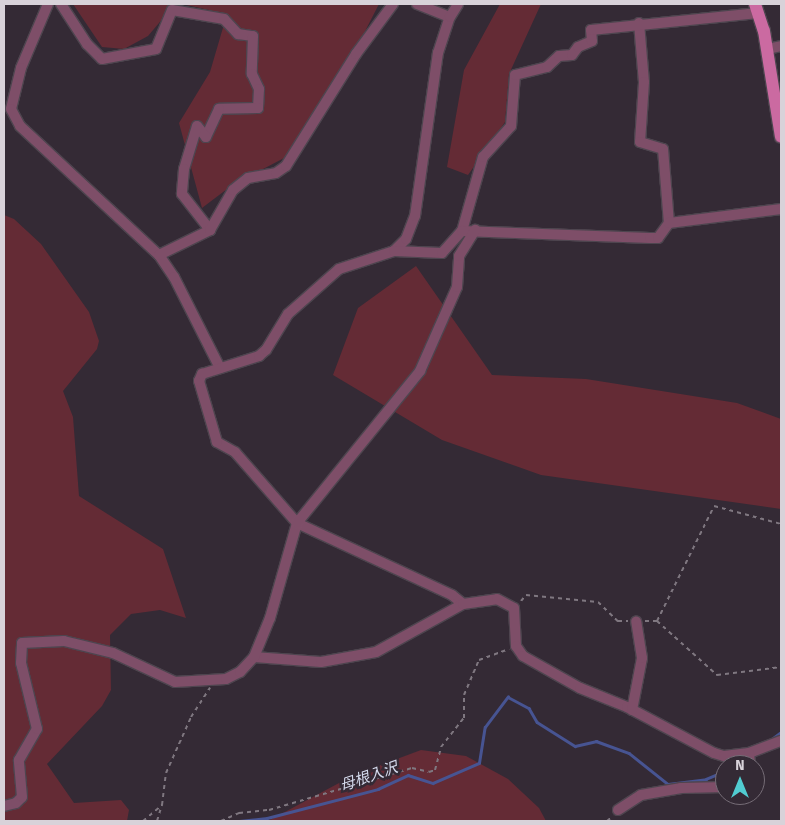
<!DOCTYPE html>
<html>
<head>
<meta charset="utf-8">
<style>
  body { margin:0 }
  #map { position:relative; width:785px; height:825px; overflow:hidden; background:#342a35; font-family:"Fira Sans","Noto Sans JP",sans-serif }
  div>[style] { position:absolute }
  .green>* { inset:0; background:#642b35 }
  .stream>* { height:2.5px; margin:-1.25px; padding:0 1.25px; transform-origin:1.25px; border-radius:1.25px; background:#475492 }
  .path>* { height:2px; margin-top:-1px; transform-origin:0; background:repeating-linear-gradient(90deg,#7f7780 0 4px,transparent 0 8px) }
  .roads { filter:drop-shadow(1px 0 #4e454f) drop-shadow(-1px 0 #4e454f) drop-shadow(0 1px #4e454f) drop-shadow(0 -1px #4e454f) }
  .minor>* { height:10px; margin:-5px; padding:0 5px; transform-origin:5px; border-radius:5px; background:#7e4e68 }
  .major>* { height:12px; margin:-6px; padding:0 6px; transform-origin:6px; border-radius:6px; background:#cb6aa1 }
  span { translate:-50% -50%; white-space:nowrap; text-align:center; line-height:1.15; -webkit-text-stroke:5px #342a35; paint-order:stroke }
  .water-label { font-size:15px; color:#d5dbed; font-style:italic }
  .frame { position:absolute; inset:0; border:5px solid #d8d2d9; pointer-events:none }
  .north { position:absolute; left:715px; top:755px; width:50px; height:50px; box-sizing:border-box; background:#342a35; border:1px solid #766d77; border-radius:50%; rotate:0deg; font-size:14px; font-weight:700; line-height:20px; text-align:center; color:#d8d2d9 }
  .north::after { content:''; display:block; margin:auto; width:18px; height:22px; background:#51ccd1; clip-path:polygon(50% 0,100% 100%,50% 72%,0 100%) }
</style>
</head>
<body>
<div id="map">
  <div class="green">
    <i style="clip-path:polygon(73px 4px,175px 4px,148px 36px,124px 49px,102px 47px)"></i>
    <i style="clip-path:polygon(182px 4px,379px 4px,357px 47px,286px 157px,231px 186px,202px 208px,179px 123px,210px 72px,227px 14px)"></i>
    <i style="clip-path:polygon(500px 4px,541px 4px,509px 74px,505px 122px,468px 175px,447px 167px,464px 70px)"></i>
    <i style="clip-path:polygon(4px 215px,14px 219px,41px 244px,89px 312px,99px 341px,97px 349px,63px 391px,73px 417px,79px 496px,163px 549px,186px 618px,160px 610px,131px 614px,110px 635px,111px 690px,102px 706px,47px 764px,74px 803px,121px 800px,129px 810px,127px 821px,4px 821px)"></i>
    <i style="clip-path:polygon(416px 266px,492px 375px,586px 379px,737px 403px,781px 419px,781px 509px,541px 475px,442px 440px,333px 375px,358px 308px)"></i>
    <i style="clip-path:polygon(421px 750px,466px 756px,508px 779px,539px 808px,546px 821px,268px 821px,354px 775px)"></i>
  </div>
  <div class="stream">
    <i style="left:769px;top:741px;width:15px;rotate:-37deg"></i>
    <i style="left:738px;top:765px;width:9px;rotate:-27deg"></i>
    <i style="left:239px;top:821px;width:28px;rotate:-6deg"></i>
    <i style="left:267px;top:818px;width:115px;rotate:-14.6deg"></i>
    <i style="left:378px;top:789px;width:33px;rotate:-25deg"></i>
    <i style="left:408px;top:775px;width:26px;rotate:18deg"></i>
    <i style="left:433px;top:783px;width:50px;rotate:-23.5deg"></i>
    <i style="left:479px;top:763px;width:36px;rotate:-81deg"></i>
    <i style="left:485px;top:727px;width:38px;rotate:-53deg"></i>
    <i style="left:508px;top:697px;width:24px;rotate:28deg"></i>
    <i style="left:529px;top:708px;width:16px;rotate:60deg"></i>
    <i style="left:537px;top:722px;width:45px;rotate:32.3deg"></i>
    <i style="left:575px;top:746px;width:22px;rotate:-13deg"></i>
    <i style="left:596px;top:741px;width:35px;rotate:20deg"></i>
    <i style="left:629px;top:753px;width:50px;rotate:38.5deg"></i>
    <i style="left:668px;top:784px;width:38px;rotate:-7deg"></i>
    <i style="left:706px;top:779px;width:21px;rotate:-23deg"></i>
  </div>
  <div class="path">
    <i style="left:521px;top:601px;width:8px;rotate:-50deg"></i>
    <i style="left:526px;top:595px;width:72px;rotate:5.6deg"></i>
    <i style="left:598px;top:602px;width:28px;rotate:44deg"></i>
    <i style="left:618px;top:621px;width:10px"></i>
    <i style="left:645px;top:621px;width:12px"></i>
    <i style="left:657px;top:621px;width:128px;rotate:-63.6deg"></i>
    <i style="left:714px;top:506px;width:69px;rotate:15deg"></i>
    <i style="left:657px;top:621px;width:81px;rotate:42deg"></i>
    <i style="left:717px;top:675px;width:64px;rotate:-7.1deg"></i>
    <i style="left:143px;top:821px;width:25px;rotate:-40deg"></i>
    <i style="left:162px;top:805px;width:32px;rotate:-83deg"></i>
    <i style="left:166px;top:773px;width:61px;rotate:-65.9deg"></i>
    <i style="left:191px;top:717px;width:35px;rotate:-57deg"></i>
    <i style="left:157px;top:821px;width:17px;rotate:-73deg"></i>
    <i style="left:221px;top:821px;width:20px;rotate:-24deg"></i>
    <i style="left:239px;top:813px;width:30px;rotate:-6deg"></i>
    <i style="left:269px;top:810px;width:149px;rotate:-16.4deg"></i>
    <i style="left:412px;top:768px;width:17px;rotate:13deg"></i>
    <i style="left:429px;top:772px;width:6px;rotate:-18deg"></i>
    <i style="left:435px;top:770px;width:24px;rotate:-75deg"></i>
    <i style="left:441px;top:747px;width:37px;rotate:-52deg"></i>
    <i style="left:464px;top:718px;width:23px;rotate:-90deg"></i>
    <i style="left:464px;top:695px;width:38px;rotate:-67deg"></i>
    <i style="left:479px;top:660px;width:32px;rotate:-20deg"></i>
    <i style="left:607px;top:821px;width:8px;rotate:-40deg"></i>
  </div>
  <div class="roads">
    <div class="minor">
      <i style="left:48px;top:4px;width:69px;rotate:112.9deg"></i>
      <i style="left:21px;top:68px;width:42px;rotate:103.7deg"></i>
      <i style="left:11px;top:109px;width:19px;rotate:62deg"></i>
      <i style="left:20px;top:126px;width:190px;rotate:42.9deg"></i>
      <i style="left:159px;top:255px;width:27px;rotate:56deg"></i>
      <i style="left:174px;top:277px;width:102px;rotate:63.2deg"></i>
      <i style="left:61px;top:4px;width:48px;rotate:57deg"></i>
      <i style="left:87px;top:44px;width:21px;rotate:45deg"></i>
      <i style="left:102px;top:59px;width:55px;rotate:-10.5deg"></i>
      <i style="left:156px;top:49px;width:42px;rotate:-67.7deg"></i>
      <i style="left:172px;top:10px;width:53px;rotate:9.8deg"></i>
      <i style="left:224px;top:19px;width:21px;rotate:47deg"></i>
      <i style="left:238px;top:34px;width:15px;rotate:8deg"></i>
      <i style="left:253px;top:36px;width:38px;rotate:92deg"></i>
      <i style="left:252px;top:74px;width:17px;rotate:65deg"></i>
      <i style="left:259px;top:89px;width:19px;rotate:93deg"></i>
      <i style="left:258px;top:108px;width:39px;rotate:179deg"></i>
      <i style="left:219px;top:109px;width:31px;rotate:115deg"></i>
      <i style="left:206px;top:137px;width:14px;rotate:-129deg"></i>
      <i style="left:197px;top:126px;width:45px;rotate:106.8deg"></i>
      <i style="left:184px;top:169px;width:25px;rotate:95deg"></i>
      <i style="left:182px;top:194px;width:46px;rotate:52.1deg"></i>
      <i style="left:417px;top:4px;width:35px;rotate:22deg"></i>
      <i style="left:639px;top:23px;width:59px;rotate:85.2deg"></i>
      <i style="left:644px;top:82px;width:60px;rotate:93.8deg"></i>
      <i style="left:640px;top:142px;width:24px;rotate:17deg"></i>
      <i style="left:663px;top:149px;width:74px;rotate:85.4deg"></i>
      <i style="left:767px;top:49px;width:14px;rotate:-12deg"></i>
      <i style="left:462px;top:231px;width:77px;rotate:-74.2deg"></i>
      <i style="left:483px;top:157px;width:42px;rotate:-47.9deg"></i>
      <i style="left:511px;top:126px;width:51px;rotate:-85.5deg"></i>
      <i style="left:515px;top:75px;width:33px;rotate:-14deg"></i>
      <i style="left:547px;top:67px;width:16px;rotate:-43deg"></i>
      <i style="left:559px;top:56px;width:13px;rotate:-4deg"></i>
      <i style="left:572px;top:55px;width:10px;rotate:-53deg"></i>
      <i style="left:578px;top:47px;width:15px;rotate:-23deg"></i>
      <i style="left:592px;top:41px;width:11px;rotate:-95deg"></i>
      <i style="left:591px;top:30px;width:168px;rotate:-5.8deg"></i>
      <i style="left:394px;top:251px;width:17px;rotate:-45deg"></i>
      <i style="left:406px;top:239px;width:25px;rotate:-69deg"></i>
      <i style="left:415px;top:216px;width:165px;rotate:-82deg"></i>
      <i style="left:438px;top:53px;width:38px;rotate:-72deg"></i>
      <i style="left:450px;top:17px;width:15px;rotate:-58deg"></i>
      <i style="left:159px;top:255px;width:57px;rotate:-26.1deg"></i>
      <i style="left:210px;top:230px;width:46px;rotate:-60.1deg"></i>
      <i style="left:233px;top:190px;width:19px;rotate:-39deg"></i>
      <i style="left:248px;top:178px;width:28px;rotate:-10deg"></i>
      <i style="left:276px;top:173px;width:12px;rotate:-35deg"></i>
      <i style="left:286px;top:166px;width:132px;rotate:-58deg"></i>
      <i style="left:356px;top:54px;width:62px;rotate:-53.5deg"></i>
      <i style="left:463px;top:604px;width:14px;rotate:-141deg"></i>
      <i style="left:452px;top:595px;width:171px;rotate:-155.1deg"></i>
      <i style="left:297px;top:523px;width:94px;rotate:-131.1deg"></i>
      <i style="left:235px;top:452px;width:21px;rotate:-151deg"></i>
      <i style="left:217px;top:442px;width:64px;rotate:-106.4deg"></i>
      <i style="left:199px;top:381px;width:8px;rotate:-67deg"></i>
      <i style="left:202px;top:374px;width:60px;rotate:-17.5deg"></i>
      <i style="left:259px;top:356px;width:9px;rotate:-41deg"></i>
      <i style="left:266px;top:350px;width:42px;rotate:-58.6deg"></i>
      <i style="left:288px;top:314px;width:68px;rotate:-41.4deg"></i>
      <i style="left:339px;top:269px;width:58px;rotate:-18.1deg"></i>
      <i style="left:394px;top:251px;width:48px;rotate:2.4deg"></i>
      <i style="left:442px;top:253px;width:30px;rotate:-48deg"></i>
      <i style="left:462px;top:231px;width:188px;rotate:2.1deg"></i>
      <i style="left:650px;top:238px;width:8px"></i>
      <i style="left:658px;top:238px;width:19px;rotate:-54deg"></i>
      <i style="left:669px;top:223px;width:113px;rotate:-7.1deg"></i>
      <i style="left:254px;top:657px;width:67px;rotate:4.3deg"></i>
      <i style="left:321px;top:662px;width:56px;rotate:-10.3deg"></i>
      <i style="left:376px;top:652px;width:99px;rotate:-28.9deg"></i>
      <i style="left:463px;top:604px;width:34px;rotate:-8deg"></i>
      <i style="left:497px;top:599px;width:19px;rotate:28deg"></i>
      <i style="left:514px;top:608px;width:38px;rotate:87deg"></i>
      <i style="left:516px;top:646px;width:12px;rotate:55deg"></i>
      <i style="left:523px;top:656px;width:65px;rotate:29.3deg"></i>
      <i style="left:580px;top:688px;width:51px;rotate:22deg"></i>
      <i style="left:627px;top:707px;width:98px;rotate:27.9deg"></i>
      <i style="left:714px;top:753px;width:10px;rotate:17deg"></i>
      <i style="left:724px;top:756px;width:25px;rotate:-7deg"></i>
      <i style="left:749px;top:753px;width:34px;rotate:-21deg"></i>
      <i style="left:632px;top:710px;width:53px;rotate:-79.1deg"></i>
      <i style="left:642px;top:658px;width:37px;rotate:-99deg"></i>
      <i style="left:749px;top:753px;width:12px;rotate:85deg"></i>
      <i style="left:4px;top:806px;width:12px;rotate:-14deg"></i>
      <i style="left:16px;top:803px;width:8px;rotate:-45deg"></i>
      <i style="left:22px;top:797px;width:37px;rotate:-95deg"></i>
      <i style="left:19px;top:760px;width:36px;rotate:-60deg"></i>
      <i style="left:37px;top:729px;width:68px;rotate:-103.6deg"></i>
      <i style="left:21px;top:663px;width:20px;rotate:-87deg"></i>
      <i style="left:22px;top:643px;width:42px;rotate:-2.7deg"></i>
      <i style="left:64px;top:641px;width:50px;rotate:13.8deg"></i>
      <i style="left:113px;top:653px;width:68px;rotate:25.1deg"></i>
      <i style="left:175px;top:682px;width:51px;rotate:-3.4deg"></i>
      <i style="left:226px;top:679px;width:16px;rotate:-27deg"></i>
      <i style="left:240px;top:672px;width:21px;rotate:-47deg"></i>
      <i style="left:254px;top:657px;width:42px;rotate:-67.7deg"></i>
      <i style="left:270px;top:618px;width:99px;rotate:-74.1deg"></i>
      <i style="left:297px;top:523px;width:196px;rotate:-51deg"></i>
      <i style="left:420px;top:371px;width:92px;rotate:-66.2deg"></i>
      <i style="left:457px;top:287px;width:31px;rotate:-86deg"></i>
      <i style="left:459px;top:256px;width:31px;rotate:-58deg"></i>
      <i style="left:618px;top:810px;width:27px;rotate:-33deg"></i>
      <i style="left:641px;top:795px;width:41px;rotate:-9.9deg"></i>
      <i style="left:681px;top:788px;width:44px;rotate:-1.3deg"></i>
    </div>
    <div class="major">
      <i style="left:755px;top:4px;width:28px;rotate:72deg"></i>
      <i style="left:764px;top:31px;width:107px;rotate:80.9deg"></i>
    </div>
  </div>
  <div class="water-label">
    <span style="left:369px;top:777px;rotate:-19deg">母根入沢</span>
  </div>
  <div class="frame"></div>
  <div class="north">N</div>
</div>
</body>
</html>
